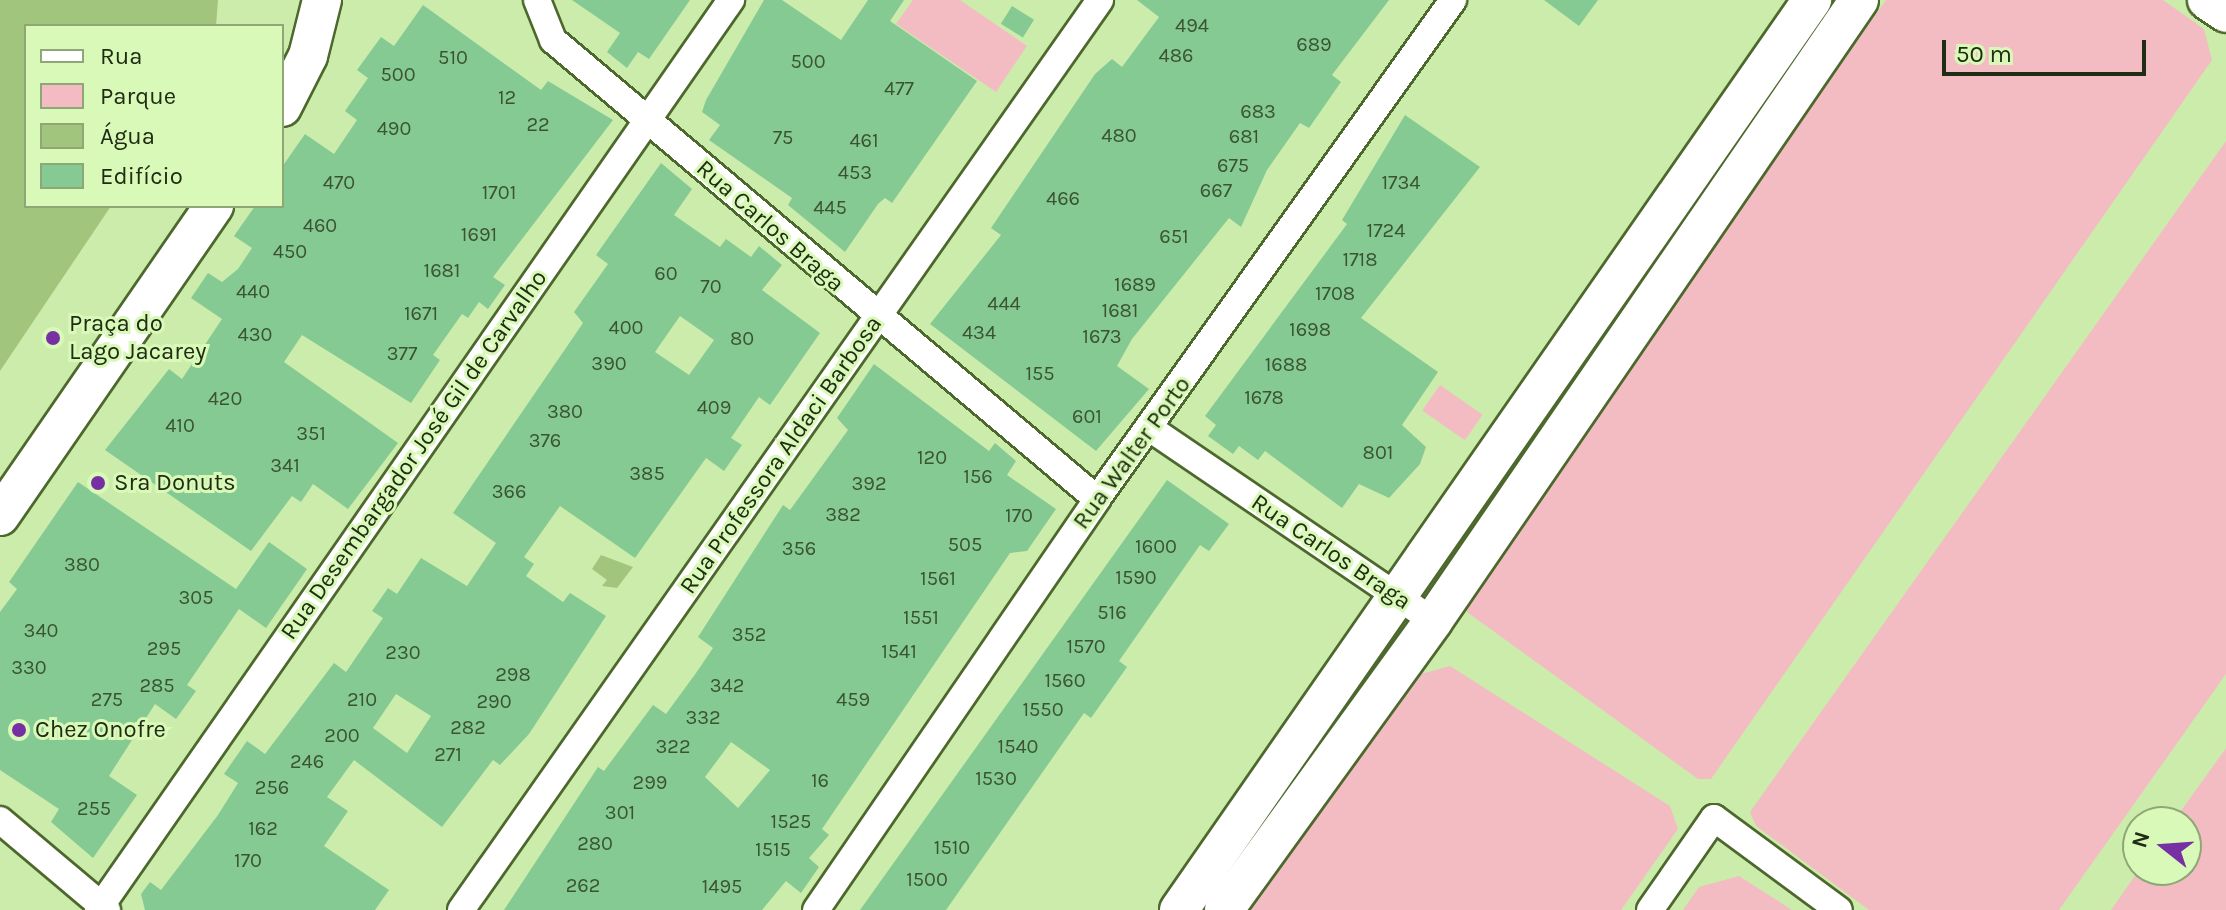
<!DOCTYPE html>
<html>
<head>
<meta charset="utf-8">
<style>
  body { margin:0 }
  #map { position:relative; width:2226px; height:910px; overflow:hidden; background:#ccecab; font-family:Karla,sans-serif }
  div>[style] { position:absolute }
  .green>* { inset:0; background:#f3bcc3; transform-origin:0 0 }
  .water>* { inset:0; background:#a2c57d }
  .building>* { inset:0; background:#86ca93; transform-origin:0 0 }
  .roads { filter:drop-shadow(2px 0 #4d682c) drop-shadow(-2px 0 #4d682c) drop-shadow(0 2px #4d682c) drop-shadow(0 -2px #4d682c) }
  .street>* { height:26px; margin:-13px; padding:0 13px; transform-origin:13px; border-radius:13px; background:#fff }
  .secondary>* { height:38px; margin:-19px; padding:0 19px; transform-origin:19px; border-radius:19px; background:#fff }
  .dots>* { width:22px; height:22px; translate:-50% -50%; box-sizing:border-box; border:4px solid #d9f9b8; border-radius:50% }
  span { translate:-50% -50%; white-space:nowrap; text-align:center; line-height:1.15; -webkit-text-stroke:6px #d9f9b8; paint-order:stroke }
  .number-label { font-size:20px; color:#3a5433 }
  .number-label span { -webkit-text-stroke-width:0 }
  .street-label { font-size:24px; color:#202c13 }
  .poi-label { font-size:24px; color:#202c13 }
  .left { translate:0 -50%; text-align:left }
  .legend { position:absolute; left:24px; top:24px; width:260px; height:184px; box-sizing:border-box; background:#d9f9b8; border:2px solid #8fa776; margin:0; padding:10px 14px; list-style:none; font-size:24px; color:#202c13 }
  .legend li { display:flex; align-items:center; gap:16px; height:40px }
  .legend b { width:40px; border:2px solid #8fa776 }
  .north { position:absolute; left:2122px; top:806px; width:80px; height:80px; box-sizing:border-box; background:#d9f9b8; border:2px solid #8fa776; border-radius:50%; rotate:287deg; font-size:22px; font-weight:700; line-height:32px; text-align:center; color:#202c13 }
  .north::after { content:''; display:block; margin:auto; width:28px; height:36px; background:#7730a3; clip-path:polygon(50% 0,100% 100%,50% 72%,0 100%) }
  .scale { position:absolute; left:1942px; top:40px; width:204px; height:36px; box-sizing:border-box; border:4px solid #202c13; border-top:0; padding-left:10px; font-size:24px; line-height:28px; white-space:nowrap; color:#202c13; -webkit-text-stroke:6px #d9f9b8; paint-order:stroke }
</style>
</head>
<body>
<div id="map">
  <div class="green">
    <i style="clip-path:polygon(913px 0,960px 0,1027px 46px,996px 92px,896px 24px)"></i>
    <i style="clip-path:polygon(1886px 0,2163px 0,2204px 29px,2212px 60px,1711px 779px,1698px 779px,1467px 612px,1462px 598px)"></i>
    <i style="clip-path:polygon(2226px 141px,2226px 674px,2059px 910px,1869px 910px,1756px 826px,1750px 812px)"></i>
    <i style="left:1440px;top:385px;width:52px;height:31px;rotate:35deg"></i>
    <i style="clip-path:polygon(1450px 666px,1670px 806px,1678px 829px,1621px 910px,1245px 910px,1410px 677px)"></i>
    <i style="clip-path:polygon(2226px 748px,2226px 910px,2111px 910px,2139px 870px,2186px 870px,2186px 822px,2173px 822px)"></i>
    <i style="clip-path:polygon(1739px 876px,1792px 910px,1683px 910px,1699px 887px)"></i>
  </div>
  <div class="water">
    <i style="clip-path:polygon(0 0,218px 0,216px 26px,26px 26px,26px 206px,111px 206px,0 371px)"></i>
    <i style="clip-path:polygon(601px 555px,633px 567px,617px 588px,602px 586px,607px 580px,592px 569px)"></i>
  </div>
  <div class="building">
    <i style="clip-path:polygon(572px 0,690px 0,649px 59px,638px 52px,627px 68px,607px 52px,620px 33px)"></i>
    <i style="clip-path:polygon(764px 0,782px 0,841px 40px,868px 0,904px 0,890px 21px,977px 81px,892px 203px,885px 198px,878px 204px,845px 252px,788px 205px,792px 198px,709px 140px,720px 125px,702px 112px,706px 100px)"></i>
    <i style="clip-path:polygon(1137px 0,1389px 0,1332px 75px,1341px 82px,1309px 128px,1300px 123px,1267px 170px,1241px 227px,1229px 218px,1132px 339px,1117px 366px,1149px 389px,1096px 451px,930px 324px,1001px 235px,991px 228px,1095px 74px,1112px 59px,1122px 67px,1159px 17px)"></i>
    <i style="clip-path:polygon(1544px 0,1598px 0,1579px 26px)"></i>
    <i style="clip-path:polygon(423px 5px,541px 90px,548px 81px,613px 120px,493px 277px,505px 285px,488px 309px,479px 302px,468px 318px,462px 314px,433px 355px,440px 360px,411px 403px,302px 335px,284px 362px,398px 443px,348px 509px,313px 484px,301px 502px,292px 496px,251px 551px,105px 450px,169px 369px,182px 379px,222px 319px,191px 298px,208px 273px,222px 282px,238px 269px,252px 248px,234px 236px,255px 206px,282px 206px,282px 167px,305px 134px,334px 154px,357px 120px,345px 111px,368px 78px,357px 70px,381px 37px,394px 46px)"></i>
    <i style="left:1012px;top:6px;width:26px;height:21px;rotate:32deg"></i>
    <i style="clip-path:polygon(1405px 115px,1480px 167px,1361px 318px,1438px 372px,1402px 425px,1426px 447px,1420px 464px,1389px 498px,1359px 484px,1342px 508px,1265px 451px,1258px 460px,1239px 446px,1233px 454px,1208px 436px,1216px 425px,1205px 416px,1347px 224px,1342px 220px)"></i>
    <i style="clip-path:polygon(evenodd,661px 163px,692px 189px,674px 215px,720px 247px,726px 239px,751px 257px,759px 246px,782px 265px,762px 290px,820px 333px,770px 405px,759px 397px,731px 438px,742px 445px,724px 471px,706px 458px,635px 558px,560px 506px,524px 557px,534px 564px,526px 576px,563px 602px,570px 593px,606px 616px,529px 734px,500px 765px,493px 760px,442px 827px,354px 760px,327px 797px,348px 811px,324px 846px,389px 890px,375px 910px,145px 910px,141px 894px,150px 882px,161px 890px,218px 815px,238px 783px,224px 774px,247px 741px,265px 754px,334px 663px,346px 672px,383px 618px,372px 611px,388px 588px,397px 594px,421px 558px,467px 586px,496px 543px,453px 513px,583px 323px,574px 312px,608px 264px,596px 255px,661px 163px,680px 316px,714px 340px,689px 375px,655px 352px,680px 316px,661px 163px,396px 694px,431px 716px,407px 753px,373px 728px,396px 694px)"></i>
    <i style="clip-path:polygon(evenodd,874px 364px,989px 451px,995px 443px,1016px 461px,1007px 475px,1056px 509px,1027px 551px,1010px 553px,822px 829px,829px 835px,809px 858px,819px 867px,801px 893px,786px 881px,762px 910px,504px 910px,598px 767px,604px 771px,653px 705px,666px 714px,696px 673px,713px 648px,698px 637px,783px 505px,790px 510px,848px 430px,837px 418px,874px 364px,731px 742px,770px 770px,738px 808px,705px 777px,731px 742px)"></i>
    <i style="clip-path:polygon(1167px 480px,1229px 524px,1209px 551px,1200px 545px,1119px 661px,1127px 667px,1091px 718px,1084px 713px,946px 910px,860px 910px)"></i>
    <i style="clip-path:polygon(78px 482px,236px 589px,269px 542px,307px 569px,266px 628px,239px 609px,187px 685px,196px 691px,176px 719px,155px 704px,109px 776px,137px 795px,93px 858px,51px 822px,59px 809px,0 770px,0 612px,17px 589px,9px 582px)"></i>
  </div>
  <div class="roads">
    <div class="street">
      <i style="left:537px;top:0;width:43px;rotate:68.2deg"></i>
      <i style="left:553px;top:40px;width:712px;rotate:40.16deg"></i>
      <i style="left:1151px;top:429px;width:341px;rotate:34.2deg"></i>
      <i style="left:0;top:820px;width:140px;rotate:40.1deg"></i>
      <i style="left:98px;top:910px;width:1109px;rotate:-55.18deg"></i>
      <i style="left:461px;top:910px;width:1112px;rotate:-54.92deg"></i>
      <i style="left:816px;top:910px;width:498px;rotate:-55.6deg"></i>
      <i style="left:1097px;top:499px;width:613px;rotate:-54.49deg"></i>
      <i style="left:1650px;top:910px;width:112px;rotate:-55.2deg"></i>
      <i style="left:1714px;top:818px;width:155px;rotate:36.4deg"></i>
    </div>
    <div class="secondary">
      <i style="left:2207px;top:0;width:23px;rotate:34deg"></i>
      <i style="left:282px;top:107px;width:57px;rotate:-63deg"></i>
      <i style="left:308px;top:56px;width:58px;rotate:-76deg"></i>
      <i style="left:0;top:516px;width:377px;rotate:-55.4deg"></i>
      <i style="left:1179px;top:910px;width:1109px;rotate:-55.18deg"></i>
      <i style="left:1224px;top:910px;width:357px;rotate:-54.1deg"></i>
      <i style="left:1433px;top:621px;width:753px;rotate:-55.55deg"></i>
    </div>
  </div>
  <div class="dots">
    <i style="left:53px;top:338px;background:#7730a3"></i>
    <i style="left:98px;top:483px;background:#7730a3"></i>
    <i style="left:19px;top:730px;background:#7730a3"></i>
  </div>
  <div class="number-label">
    <span style="left:1192px;top:25px">494</span>
    <span style="left:1314px;top:44px">689</span>
    <span style="left:1176px;top:55px">486</span>
    <span style="left:453px;top:57px">510</span>
    <span style="left:808px;top:61px">500</span>
    <span style="left:398px;top:74px">500</span>
    <span style="left:899px;top:88px">477</span>
    <span style="left:507px;top:97px">12</span>
    <span style="left:1258px;top:111px">683</span>
    <span style="left:538px;top:124px">22</span>
    <span style="left:394px;top:128px">490</span>
    <span style="left:1119px;top:135px">480</span>
    <span style="left:1244px;top:136px">681</span>
    <span style="left:783px;top:137px">75</span>
    <span style="left:864px;top:140px">461</span>
    <span style="left:1233px;top:165px">675</span>
    <span style="left:855px;top:172px">453</span>
    <span style="left:339px;top:182px">470</span>
    <span style="left:1401px;top:182px">1734</span>
    <span style="left:1216px;top:190px">667</span>
    <span style="left:499px;top:192px">1701</span>
    <span style="left:1063px;top:198px">466</span>
    <span style="left:830px;top:207px">445</span>
    <span style="left:320px;top:225px">460</span>
    <span style="left:1386px;top:230px">1724</span>
    <span style="left:479px;top:234px">1691</span>
    <span style="left:1174px;top:236px">651</span>
    <span style="left:290px;top:251px">450</span>
    <span style="left:1360px;top:259px">1718</span>
    <span style="left:442px;top:270px">1681</span>
    <span style="left:666px;top:273px">60</span>
    <span style="left:1135px;top:284px">1689</span>
    <span style="left:711px;top:286px">70</span>
    <span style="left:253px;top:291px">440</span>
    <span style="left:1335px;top:293px">1708</span>
    <span style="left:1004px;top:303px">444</span>
    <span style="left:1120px;top:310px">1681</span>
    <span style="left:421px;top:313px">1671</span>
    <span style="left:626px;top:327px">400</span>
    <span style="left:1310px;top:329px">1698</span>
    <span style="left:979px;top:332px">434</span>
    <span style="left:255px;top:334px">430</span>
    <span style="left:1102px;top:336px">1673</span>
    <span style="left:742px;top:338px">80</span>
    <span style="left:402px;top:353px">377</span>
    <span style="left:609px;top:363px">390</span>
    <span style="left:1286px;top:364px">1688</span>
    <span style="left:1040px;top:373px">155</span>
    <span style="left:1264px;top:397px">1678</span>
    <span style="left:225px;top:398px">420</span>
    <span style="left:714px;top:407px">409</span>
    <span style="left:565px;top:411px">380</span>
    <span style="left:1087px;top:416px">601</span>
    <span style="left:180px;top:425px">410</span>
    <span style="left:311px;top:433px">351</span>
    <span style="left:545px;top:440px">376</span>
    <span style="left:1378px;top:452px">801</span>
    <span style="left:932px;top:457px">120</span>
    <span style="left:285px;top:465px">341</span>
    <span style="left:647px;top:473px">385</span>
    <span style="left:978px;top:476px">156</span>
    <span style="left:869px;top:483px">392</span>
    <span style="left:509px;top:491px">366</span>
    <span style="left:843px;top:514px">382</span>
    <span style="left:1019px;top:515px">170</span>
    <span style="left:965px;top:544px">505</span>
    <span style="left:1156px;top:546px">1600</span>
    <span style="left:799px;top:548px">356</span>
    <span style="left:82px;top:564px">380</span>
    <span style="left:1136px;top:577px">1590</span>
    <span style="left:938px;top:578px">1561</span>
    <span style="left:196px;top:597px">305</span>
    <span style="left:1112px;top:612px">516</span>
    <span style="left:921px;top:617px">1551</span>
    <span style="left:41px;top:630px">340</span>
    <span style="left:749px;top:634px">352</span>
    <span style="left:1086px;top:646px">1570</span>
    <span style="left:164px;top:648px">295</span>
    <span style="left:899px;top:651px">1541</span>
    <span style="left:403px;top:652px">230</span>
    <span style="left:29px;top:667px">330</span>
    <span style="left:513px;top:674px">298</span>
    <span style="left:1065px;top:680px">1560</span>
    <span style="left:157px;top:685px">285</span>
    <span style="left:727px;top:685px">342</span>
    <span style="left:107px;top:699px">275</span>
    <span style="left:362px;top:699px">210</span>
    <span style="left:853px;top:699px">459</span>
    <span style="left:494px;top:701px">290</span>
    <span style="left:1043px;top:709px">1550</span>
    <span style="left:703px;top:717px">332</span>
    <span style="left:468px;top:727px">282</span>
    <span style="left:342px;top:735px">200</span>
    <span style="left:673px;top:746px">322</span>
    <span style="left:1018px;top:746px">1540</span>
    <span style="left:448px;top:754px">271</span>
    <span style="left:307px;top:761px">246</span>
    <span style="left:996px;top:778px">1530</span>
    <span style="left:820px;top:780px">16</span>
    <span style="left:650px;top:782px">299</span>
    <span style="left:272px;top:787px">256</span>
    <span style="left:94px;top:808px">255</span>
    <span style="left:620px;top:812px">301</span>
    <span style="left:791px;top:821px">1525</span>
    <span style="left:263px;top:828px">162</span>
    <span style="left:595px;top:843px">280</span>
    <span style="left:952px;top:847px">1510</span>
    <span style="left:773px;top:849px">1515</span>
    <span style="left:248px;top:860px">170</span>
    <span style="left:927px;top:879px">1500</span>
    <span style="left:583px;top:885px">262</span>
    <span style="left:722px;top:886px">1495</span>
  </div>
  <div class="street-label">
    <span style="left:770px;top:226px;rotate:41deg">Rua Carlos Braga</span>
    <span style="left:1132px;top:453px;rotate:-54deg">Rua Walter Porto</span>
    <span style="left:414px;top:455px;rotate:-55deg">Rua Desembargador José Gil de Carvalho</span>
    <span style="left:781px;top:455px;rotate:-55deg">Rua Professora Aldaci Barbosa</span>
    <span style="left:1331px;top:552px;rotate:34deg">Rua Carlos Braga</span>
  </div>
  <div class="poi-label">
    <span class="left" style="left:69px;top:338px">Praça do<br>Lago Jacarey</span>
    <span class="left" style="left:114px;top:483px">Sra Donuts</span>
    <span class="left" style="left:35px;top:730px">Chez Onofre</span>
  </div>
  <ul class="legend">
  <li><b style="height:10px;background:#fff"></b>Rua</li>
  <li><b style="height:22px;background:#f3bcc3"></b>Parque</li>
  <li><b style="height:22px;background:#a2c57d"></b>Água</li>
  <li><b style="height:22px;background:#86ca93"></b>Edifício</li>
  </ul>
  <div class="north">N</div>
  <div class="scale">50 m</div>
</div>
</body>
</html>
